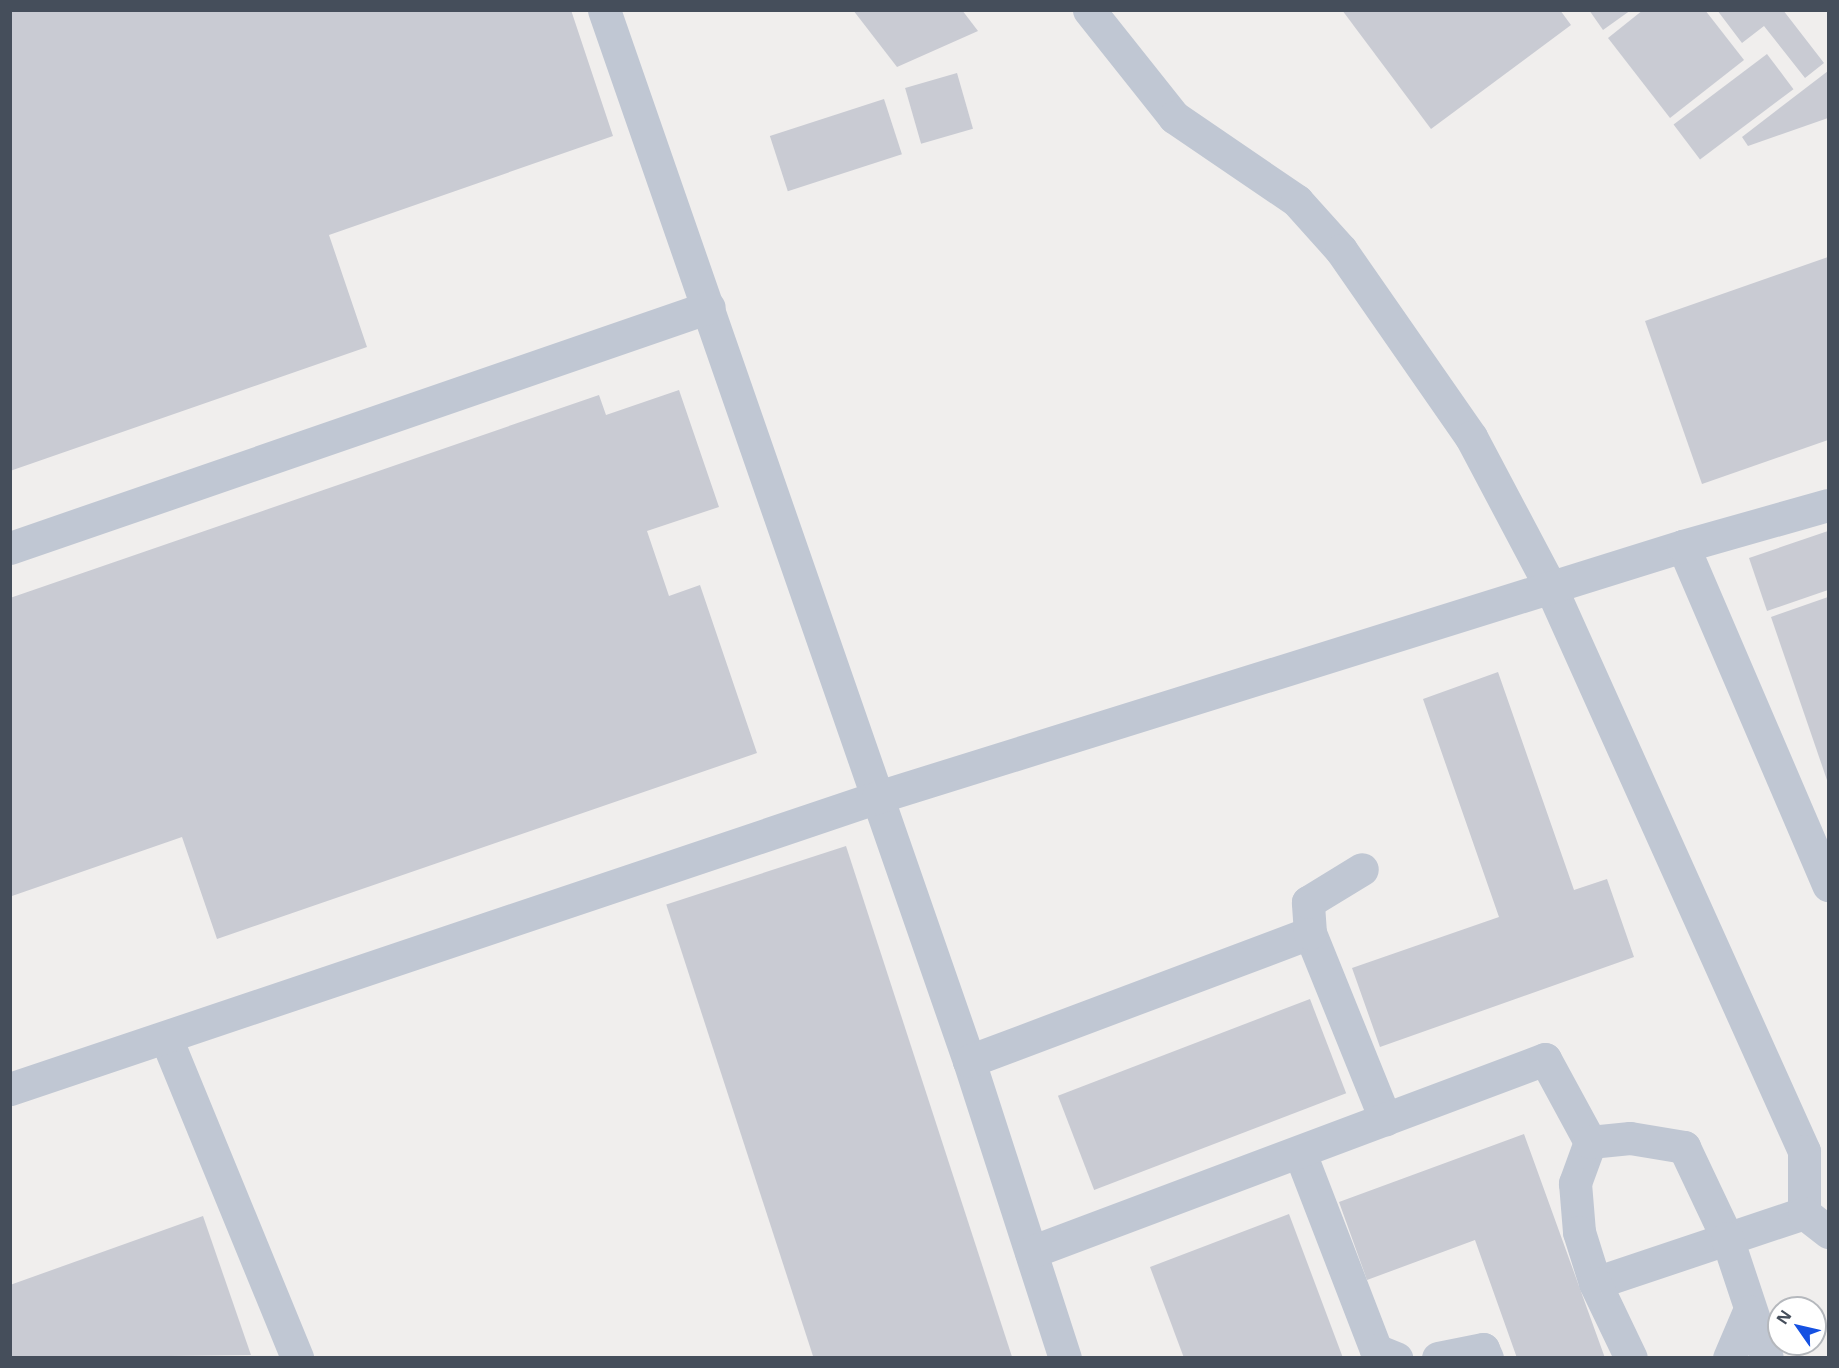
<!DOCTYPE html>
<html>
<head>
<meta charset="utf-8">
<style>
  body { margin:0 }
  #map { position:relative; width:1839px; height:1368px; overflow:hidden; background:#f0eeed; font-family:"Open Sans",sans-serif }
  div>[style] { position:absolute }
  .building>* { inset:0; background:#c9cbd3; transform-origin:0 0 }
  .minor>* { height:33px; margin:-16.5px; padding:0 16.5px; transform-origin:16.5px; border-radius:16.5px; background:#c0c7d3 }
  span { translate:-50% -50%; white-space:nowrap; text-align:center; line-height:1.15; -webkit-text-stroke:4.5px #fff; paint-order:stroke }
  .frame { position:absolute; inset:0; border:12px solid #454e5b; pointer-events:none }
  .north { position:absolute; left:1767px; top:1296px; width:60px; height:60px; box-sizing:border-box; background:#fff; border:2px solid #b5b8bd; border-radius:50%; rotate:304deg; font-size:16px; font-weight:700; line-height:24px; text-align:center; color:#454e5b }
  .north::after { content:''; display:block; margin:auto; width:21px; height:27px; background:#1551e2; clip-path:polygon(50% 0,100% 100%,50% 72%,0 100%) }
</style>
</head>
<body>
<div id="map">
  <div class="building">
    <i style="clip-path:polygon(10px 10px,571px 10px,613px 136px,329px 235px,367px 347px,10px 471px)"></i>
    <i style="clip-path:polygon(853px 10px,962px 10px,978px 31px,897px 67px)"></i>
    <i style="clip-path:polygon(1342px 10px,1560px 10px,1571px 25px,1431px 129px)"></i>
    <i style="clip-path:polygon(1589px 10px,1631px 10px,1603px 30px)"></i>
    <i style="clip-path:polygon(1643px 10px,1705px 10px,1744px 60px,1670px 118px,1608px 38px)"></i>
    <i style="clip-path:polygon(1717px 10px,1783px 10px,1824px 63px,1805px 78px,1764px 26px,1742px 43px)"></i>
    <i style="left:1767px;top:54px;width:44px;height:117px;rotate:53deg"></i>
    <i style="clip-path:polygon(1828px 71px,1828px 118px,1748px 146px,1742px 137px)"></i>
    <i style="left:957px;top:73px;width:58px;height:54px;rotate:74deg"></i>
    <i style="left:884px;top:99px;width:58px;height:120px;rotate:72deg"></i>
    <i style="clip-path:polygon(1828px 257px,1828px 440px,1702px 484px,1645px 321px)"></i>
    <i style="clip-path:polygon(679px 390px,719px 507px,647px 531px,669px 596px,700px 585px,757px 753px,217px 939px,182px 837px,12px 896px,10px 598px,599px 395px,606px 415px)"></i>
    <i style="clip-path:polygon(1828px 531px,1828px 590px,1767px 611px,1749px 558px)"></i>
    <i style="clip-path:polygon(1828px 597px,1828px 783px,1771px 617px)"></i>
    <i style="clip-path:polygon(1498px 672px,1574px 890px,1607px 879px,1634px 957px,1380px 1047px,1352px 968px,1499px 917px,1423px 699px)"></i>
    <i style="left:846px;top:846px;width:539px;height:189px;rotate:72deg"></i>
    <i style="left:1310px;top:999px;width:101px;height:270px;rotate:69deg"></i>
    <i style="clip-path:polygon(1524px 1134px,1605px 1358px,1517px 1358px,1475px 1240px,1367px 1280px,1339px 1202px)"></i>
    <i style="clip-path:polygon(1289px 1214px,1343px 1358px,1184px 1358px,1150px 1267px)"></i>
    <i style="clip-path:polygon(203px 1216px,251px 1355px,10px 1358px,10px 1285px)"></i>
  </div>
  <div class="minor">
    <i style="left:604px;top:10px;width:1113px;rotate:70.85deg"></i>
    <i style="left:969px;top:1061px;width:312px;rotate:72.1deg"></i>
    <i style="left:1089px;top:10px;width:137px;rotate:51.5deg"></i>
    <i style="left:1174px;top:117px;width:149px;rotate:34.3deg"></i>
    <i style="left:1297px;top:201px;width:66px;rotate:48.1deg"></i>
    <i style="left:1341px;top:250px;width:228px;rotate:55.2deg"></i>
    <i style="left:1471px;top:437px;width:171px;rotate:62.1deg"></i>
    <i style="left:1551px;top:588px;width:617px;rotate:65.8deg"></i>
    <i style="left:1804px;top:1151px;width:62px;rotate:90deg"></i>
    <i style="left:1804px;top:1213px;width:220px;rotate:161.5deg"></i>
    <i style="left:1683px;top:546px;width:369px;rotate:66.8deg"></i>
    <i style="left:10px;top:548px;width:739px;rotate:-19.02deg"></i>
    <i style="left:1310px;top:933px;width:201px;rotate:68deg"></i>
    <i style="left:166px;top:1038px;width:346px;rotate:67.7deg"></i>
    <i style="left:969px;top:1061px;width:364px;rotate:-20.6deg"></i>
    <i style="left:1310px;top:933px;width:31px;rotate:-94deg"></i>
    <i style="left:1308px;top:902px;width:63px;rotate:-31.4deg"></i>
    <i style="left:10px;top:1089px;width:916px;rotate:-18.59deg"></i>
    <i style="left:878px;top:797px;width:843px;rotate:-17.32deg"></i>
    <i style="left:1683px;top:546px;width:151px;rotate:-15.8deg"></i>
    <i style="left:1590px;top:1142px;width:44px;rotate:110.1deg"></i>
    <i style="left:1575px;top:1183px;width:49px;rotate:85.3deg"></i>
    <i style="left:1579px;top:1232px;width:53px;rotate:72.6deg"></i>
    <i style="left:1595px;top:1283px;width:83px;rotate:64.4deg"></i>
    <i style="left:1300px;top:1153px;width:211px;rotate:68.9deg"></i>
    <i style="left:1376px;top:1350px;width:22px;rotate:22deg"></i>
    <i style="left:1804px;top:1213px;width:31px;rotate:38deg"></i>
    <i style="left:1031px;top:1252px;width:549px;rotate:-20.58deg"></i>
    <i style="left:1545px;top:1059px;width:94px;rotate:61.5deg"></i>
    <i style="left:1590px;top:1142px;width:40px;rotate:-5.7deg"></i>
    <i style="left:1630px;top:1138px;width:55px;rotate:9.5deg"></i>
    <i style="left:1684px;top:1147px;width:101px;rotate:64.7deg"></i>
    <i style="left:1727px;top:1238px;width:126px;rotate:71.6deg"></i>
    <i style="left:1438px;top:1358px;width:46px;rotate:-11.3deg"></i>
    <i style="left:1483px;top:1349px;width:10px;rotate:66deg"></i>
    <i style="left:1729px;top:1358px;width:51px;rotate:-66.9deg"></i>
  </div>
  <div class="frame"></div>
  <div class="north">N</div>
</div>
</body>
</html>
